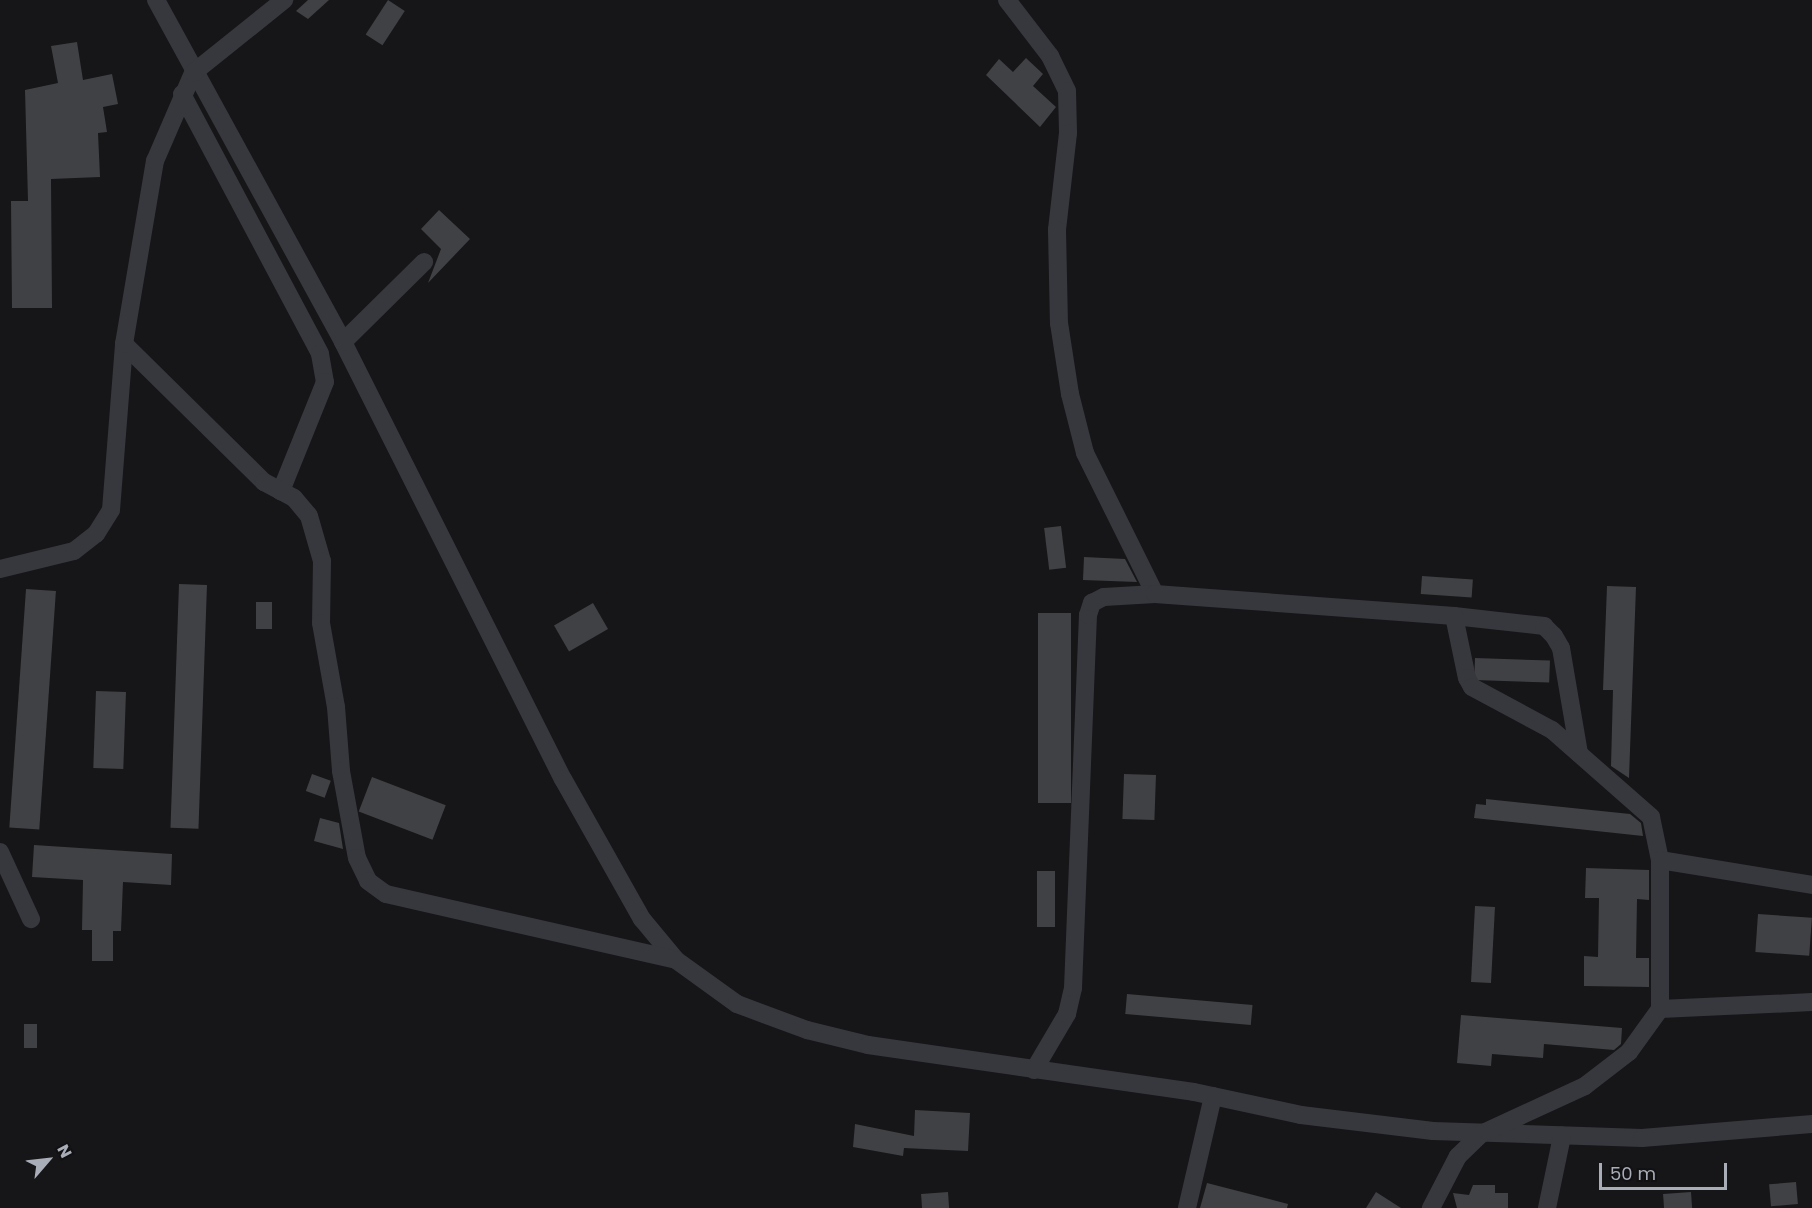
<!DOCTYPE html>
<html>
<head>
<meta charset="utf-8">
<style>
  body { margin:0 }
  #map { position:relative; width:1812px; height:1208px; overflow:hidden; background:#161618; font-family:Poppins,sans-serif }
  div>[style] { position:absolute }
  .building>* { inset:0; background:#404145; transform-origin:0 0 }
  .street>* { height:18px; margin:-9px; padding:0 9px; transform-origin:9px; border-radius:9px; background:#37383d }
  span { translate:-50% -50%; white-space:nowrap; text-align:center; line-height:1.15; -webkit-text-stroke:5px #111113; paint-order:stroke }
  .north { position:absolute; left:18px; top:1130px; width:60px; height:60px; -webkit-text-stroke:4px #111113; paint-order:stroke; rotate:62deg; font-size:16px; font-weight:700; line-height:24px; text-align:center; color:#a8adb8 }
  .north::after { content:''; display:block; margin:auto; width:21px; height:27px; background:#a8adb8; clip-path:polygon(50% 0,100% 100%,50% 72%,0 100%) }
  .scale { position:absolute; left:1599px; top:1163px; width:128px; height:27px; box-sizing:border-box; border:3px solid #a8adb8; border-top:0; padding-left:8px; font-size:18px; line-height:21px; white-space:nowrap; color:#a8adb8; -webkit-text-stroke:4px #111113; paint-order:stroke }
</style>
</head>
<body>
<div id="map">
  <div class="building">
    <i style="clip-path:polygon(308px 0,329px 0,308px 19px,296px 11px)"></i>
    <i style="left:388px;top:0;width:20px;height:41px;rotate:33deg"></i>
    <i style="clip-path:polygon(77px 42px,83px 80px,112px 74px,118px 104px,103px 107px,107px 132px,98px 133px,100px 177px,51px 179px,52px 308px,12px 308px,11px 201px,28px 201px,25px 90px,58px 83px,51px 46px)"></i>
    <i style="clip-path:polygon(1026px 58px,1043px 74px,1033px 86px,1056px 107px,1040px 127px,986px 75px,999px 59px,1013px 72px)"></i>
    <i style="clip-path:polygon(439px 210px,470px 239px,428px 283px,441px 249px,421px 229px)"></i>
    <i style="left:1061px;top:526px;width:42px;height:17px;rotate:83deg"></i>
    <i style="clip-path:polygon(1084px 557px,1125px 559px,1137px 582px,1083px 580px)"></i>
    <i style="left:1422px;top:576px;width:51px;height:18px;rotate:4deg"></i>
    <i style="left:179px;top:584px;width:28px;height:244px;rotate:2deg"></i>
    <i style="clip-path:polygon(1607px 586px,1636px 587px,1629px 778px,1611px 766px,1613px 690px,1603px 690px)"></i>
    <i style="left:26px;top:589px;width:30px;height:239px;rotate:4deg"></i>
    <i style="left:256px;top:602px;width:16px;height:27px"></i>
    <i style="left:593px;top:603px;width:30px;height:45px;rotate:60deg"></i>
    <i style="left:1038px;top:613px;width:33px;height:190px"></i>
    <i style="left:1475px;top:658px;width:75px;height:22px;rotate:2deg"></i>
    <i style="left:96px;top:691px;width:30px;height:77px;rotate:2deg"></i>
    <i style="left:312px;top:774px;width:20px;height:18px;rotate:20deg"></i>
    <i style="left:1124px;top:774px;width:32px;height:45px;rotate:2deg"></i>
    <i style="left:372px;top:777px;width:79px;height:37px;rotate:21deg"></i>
    <i style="clip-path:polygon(1486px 799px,1630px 814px,1641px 823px,1643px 836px,1474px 818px,1476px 804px,1486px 805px)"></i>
    <i style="clip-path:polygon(320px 818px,339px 823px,343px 849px,314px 841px)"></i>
    <i style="clip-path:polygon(34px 845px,172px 854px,171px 885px,123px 882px,121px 931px,113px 931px,113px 961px,92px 961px,92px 930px,82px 930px,83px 880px,32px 877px)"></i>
    <i style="clip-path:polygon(1586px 868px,1649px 870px,1649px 900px,1637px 899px,1636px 958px,1649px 958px,1649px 987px,1584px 986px,1584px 956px,1598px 957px,1599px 898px,1585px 898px)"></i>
    <i style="left:1037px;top:871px;width:18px;height:56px"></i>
    <i style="left:1475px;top:906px;width:20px;height:76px;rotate:3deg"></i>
    <i style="left:1758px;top:914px;width:54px;height:38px;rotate:4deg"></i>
    <i style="left:1127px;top:994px;width:126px;height:20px;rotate:5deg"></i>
    <i style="clip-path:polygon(1461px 1015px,1622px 1028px,1621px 1044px,1614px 1050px,1544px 1044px,1543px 1058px,1492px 1054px,1491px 1066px,1457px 1063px)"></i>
    <i style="left:24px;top:1024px;width:13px;height:24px"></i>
    <i style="clip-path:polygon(915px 1110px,970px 1113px,968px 1151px,904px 1148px,903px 1156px,853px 1147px,855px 1124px,914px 1136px)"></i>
    <i style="left:1796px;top:1182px;width:22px;height:27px;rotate:85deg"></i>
    <i style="clip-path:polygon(1207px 1183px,1288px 1204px,1287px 1208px,1200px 1208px)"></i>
    <i style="clip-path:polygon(1473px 1185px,1495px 1185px,1495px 1193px,1508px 1193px,1508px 1208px,1457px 1208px,1453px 1193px,1469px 1195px)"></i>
    <i style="left:948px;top:1192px;width:16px;height:27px;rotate:86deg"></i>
    <i style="clip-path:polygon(1376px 1192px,1401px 1208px,1366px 1208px)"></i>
    <i style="left:1691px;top:1192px;width:16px;height:28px;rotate:86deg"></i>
  </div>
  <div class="street">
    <i style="left:156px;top:0;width:390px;rotate:61.3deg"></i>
    <i style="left:343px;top:342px;width:489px;rotate:63.3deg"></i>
    <i style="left:563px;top:779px;width:161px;rotate:60.6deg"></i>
    <i style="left:642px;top:919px;width:53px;rotate:50.3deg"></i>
    <i style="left:676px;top:960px;width:75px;rotate:35.8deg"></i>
    <i style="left:737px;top:1004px;width:75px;rotate:20.4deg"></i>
    <i style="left:807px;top:1030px;width:63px;rotate:13.8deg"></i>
    <i style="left:868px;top:1045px;width:329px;rotate:8.2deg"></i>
    <i style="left:1194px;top:1092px;width:109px;rotate:12.1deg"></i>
    <i style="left:1301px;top:1115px;width:133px;rotate:6.9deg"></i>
    <i style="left:1433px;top:1131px;width:209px;rotate:1.9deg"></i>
    <i style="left:1642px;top:1138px;width:171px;rotate:-4.7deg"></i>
    <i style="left:1007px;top:0;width:71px;rotate:52.5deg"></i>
    <i style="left:1050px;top:56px;width:39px;rotate:64deg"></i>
    <i style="left:1067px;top:91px;width:42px;rotate:88.6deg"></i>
    <i style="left:1068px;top:133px;width:98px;rotate:96.5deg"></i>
    <i style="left:1057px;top:230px;width:93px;rotate:88.8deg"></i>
    <i style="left:1059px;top:323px;width:72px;rotate:81.2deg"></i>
    <i style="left:1070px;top:394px;width:61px;rotate:75.7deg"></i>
    <i style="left:1085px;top:453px;width:157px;rotate:63.6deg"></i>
    <i style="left:182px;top:94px;width:294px;rotate:62deg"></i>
    <i style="left:320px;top:354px;width:28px;rotate:80deg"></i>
    <i style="left:325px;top:382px;width:118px;rotate:112deg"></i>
    <i style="left:343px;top:342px;width:114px;rotate:-44.6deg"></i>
    <i style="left:124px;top:344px;width:197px;rotate:44.6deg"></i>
    <i style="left:264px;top:482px;width:34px;rotate:28deg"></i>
    <i style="left:294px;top:498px;width:23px;rotate:50deg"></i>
    <i style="left:309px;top:516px;width:47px;rotate:73.9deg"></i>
    <i style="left:322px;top:561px;width:62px;rotate:90.9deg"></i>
    <i style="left:321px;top:623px;width:85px;rotate:79.9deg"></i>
    <i style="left:336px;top:707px;width:64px;rotate:85.5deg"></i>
    <i style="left:341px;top:771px;width:88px;rotate:79.6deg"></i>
    <i style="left:357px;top:858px;width:25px;rotate:64deg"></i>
    <i style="left:368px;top:881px;width:22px;rotate:36deg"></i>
    <i style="left:386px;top:894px;width:297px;rotate:12.8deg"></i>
    <i style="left:0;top:569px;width:76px;rotate:-13.7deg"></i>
    <i style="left:74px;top:551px;width:28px;rotate:-38deg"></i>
    <i style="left:96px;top:534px;width:28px;rotate:-58deg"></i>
    <i style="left:111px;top:510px;width:167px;rotate:-85.5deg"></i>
    <i style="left:124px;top:344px;width:186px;rotate:-80.4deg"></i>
    <i style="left:155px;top:161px;width:96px;rotate:-66.6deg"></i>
    <i style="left:193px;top:73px;width:117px;rotate:-38.7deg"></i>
    <i style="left:1454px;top:616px;width:91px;rotate:6.3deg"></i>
    <i style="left:1544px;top:626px;width:14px;rotate:45deg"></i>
    <i style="left:1554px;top:636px;width:14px;rotate:60deg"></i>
    <i style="left:1561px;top:648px;width:107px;rotate:80.3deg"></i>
    <i style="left:0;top:852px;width:74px;rotate:65.2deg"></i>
    <i style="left:1660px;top:860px;width:154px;rotate:9.3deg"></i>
    <i style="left:1660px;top:1009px;width:152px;rotate:-2.6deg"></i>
    <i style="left:1034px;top:1070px;width:65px;rotate:-59.5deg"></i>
    <i style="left:1067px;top:1014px;width:27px;rotate:-77deg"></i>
    <i style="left:1073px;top:988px;width:373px;rotate:-87.7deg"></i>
    <i style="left:1088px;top:615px;width:13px;rotate:-72deg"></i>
    <i style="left:1092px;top:603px;width:13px;rotate:-27deg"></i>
    <i style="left:1104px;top:597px;width:51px;rotate:-3.4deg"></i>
    <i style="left:1155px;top:594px;width:300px;rotate:4.2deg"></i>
    <i style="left:1454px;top:616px;width:63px;rotate:78.2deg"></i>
    <i style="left:1467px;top:678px;width:10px;rotate:61deg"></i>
    <i style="left:1472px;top:687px;width:91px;rotate:28.3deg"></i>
    <i style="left:1552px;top:730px;width:132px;rotate:41.3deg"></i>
    <i style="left:1651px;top:817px;width:44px;rotate:78.2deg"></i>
    <i style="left:1660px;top:860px;width:149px;rotate:90deg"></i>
    <i style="left:1660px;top:1009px;width:53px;rotate:125.8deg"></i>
    <i style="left:1629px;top:1052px;width:56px;rotate:142.3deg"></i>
    <i style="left:1585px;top:1086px;width:115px;rotate:155.2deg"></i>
    <i style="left:1481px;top:1134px;width:32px;rotate:136deg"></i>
    <i style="left:1458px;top:1156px;width:59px;rotate:117.4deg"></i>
    <i style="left:1187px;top:1208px;width:115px;rotate:-76.9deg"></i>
    <i style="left:1547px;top:1208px;width:74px;rotate:-78.2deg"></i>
  </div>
  <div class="north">N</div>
  <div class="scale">50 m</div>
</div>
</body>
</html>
